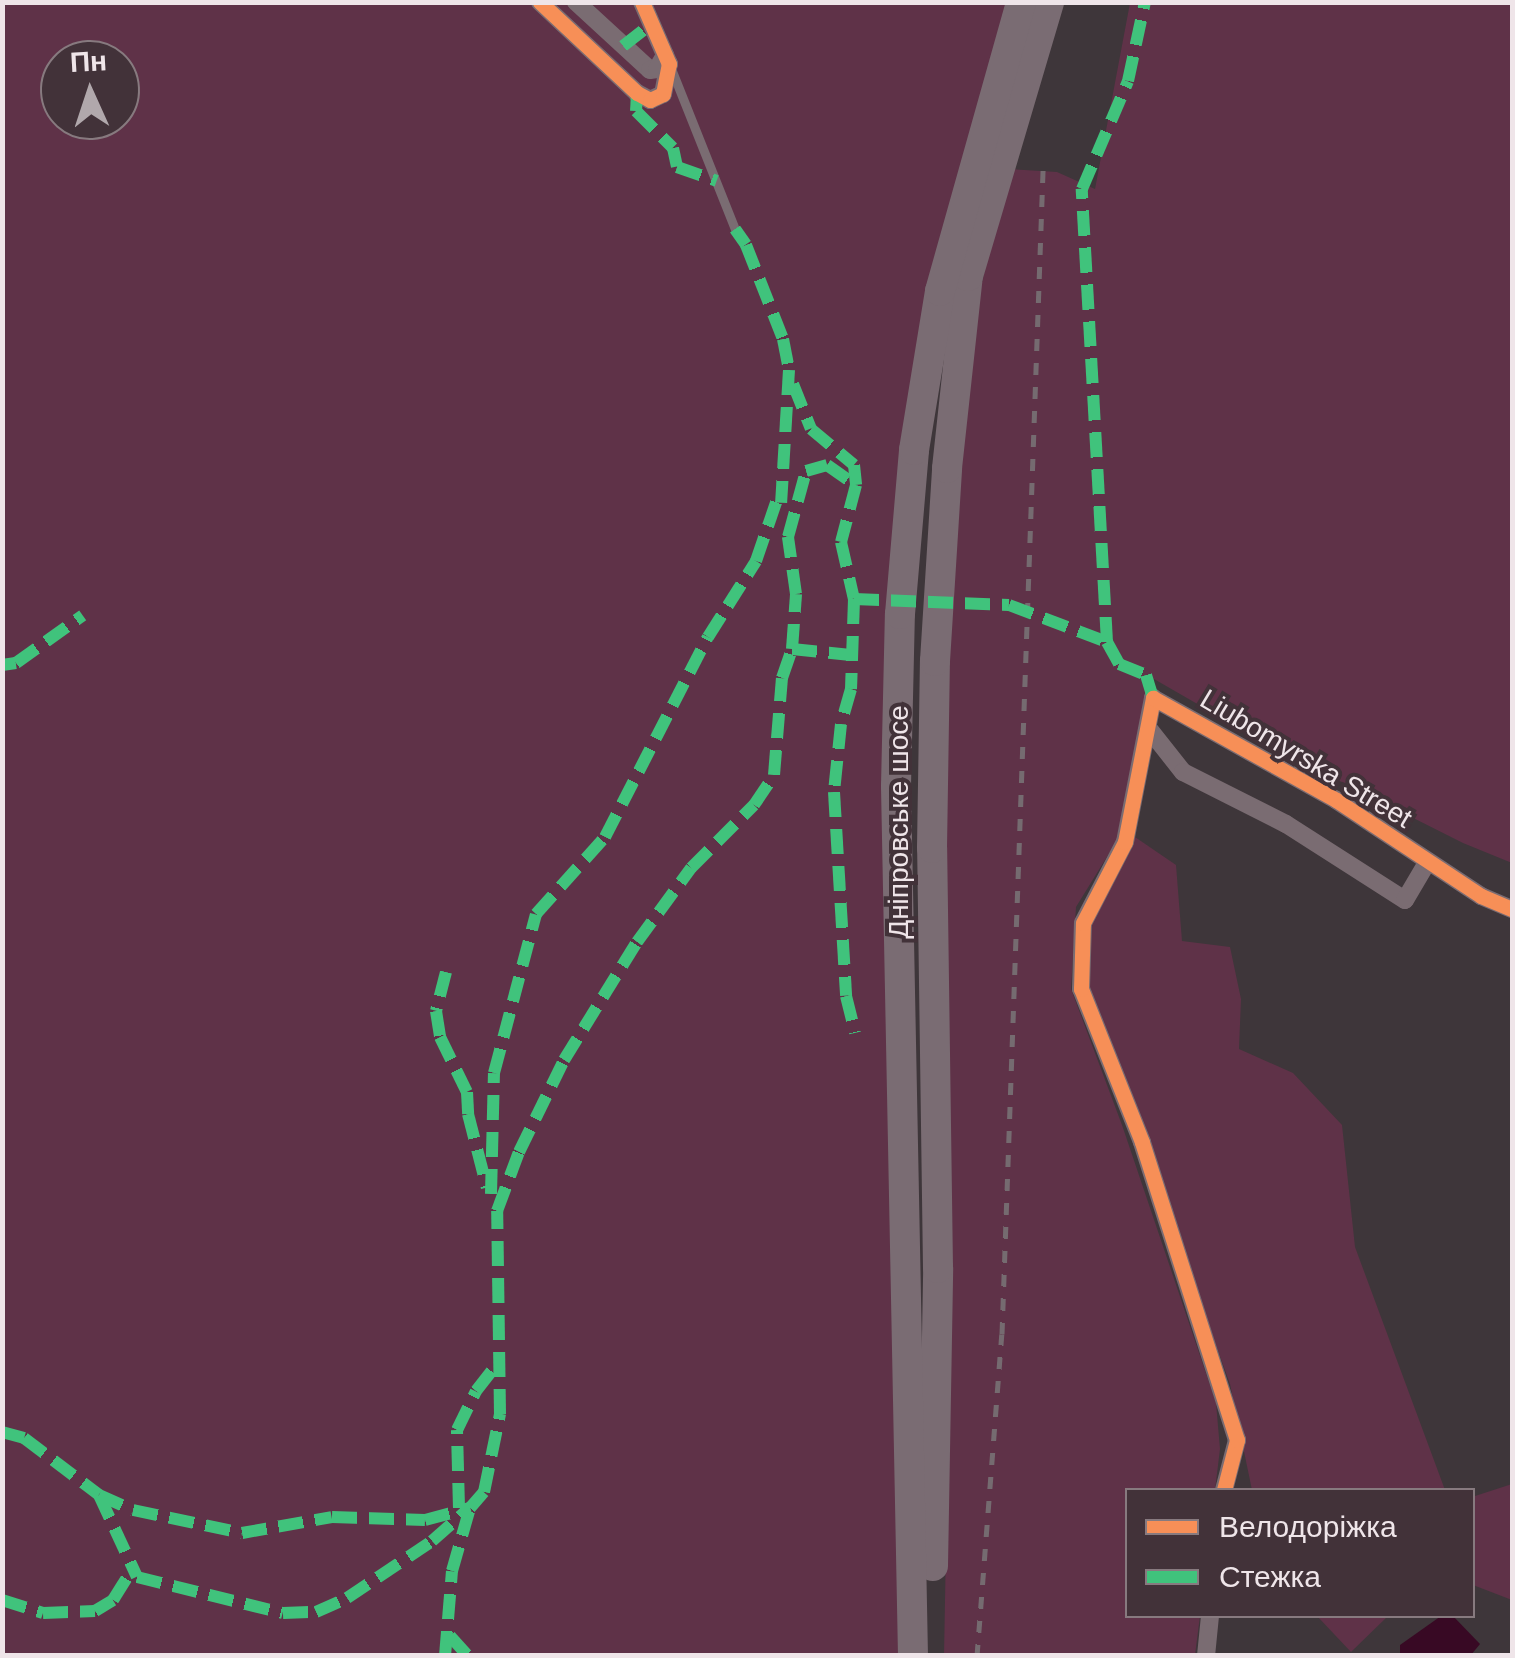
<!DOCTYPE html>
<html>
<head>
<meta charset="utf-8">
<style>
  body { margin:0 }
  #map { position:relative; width:1515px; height:1658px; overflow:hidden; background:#3e363a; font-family:Helvetica,sans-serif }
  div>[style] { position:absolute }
  .green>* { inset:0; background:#5f3248 }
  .water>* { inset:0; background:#380924 }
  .lane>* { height:9px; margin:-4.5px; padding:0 4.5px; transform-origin:4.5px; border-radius:4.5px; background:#7a6c72 }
  .street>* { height:18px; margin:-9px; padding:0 9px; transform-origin:9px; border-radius:9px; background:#7a6c72 }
  .primary>* { height:30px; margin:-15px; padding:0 15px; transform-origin:15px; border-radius:15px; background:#7a6c73 }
  .rail>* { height:5px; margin-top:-2.5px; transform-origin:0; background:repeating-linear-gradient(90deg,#756b70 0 12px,transparent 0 24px) }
  .quiet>* { height:12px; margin-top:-6px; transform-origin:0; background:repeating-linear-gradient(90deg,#40c37c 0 25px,transparent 0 37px) }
  .cycleway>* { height:15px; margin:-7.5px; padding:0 7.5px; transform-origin:7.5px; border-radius:7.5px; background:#f78f57 }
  span { translate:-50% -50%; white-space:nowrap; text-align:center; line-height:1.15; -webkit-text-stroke:8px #423239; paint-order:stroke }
  .street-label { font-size:28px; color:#efe5e9 }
  .frame { position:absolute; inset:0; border:5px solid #efe5e9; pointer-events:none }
  .legend { position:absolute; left:1125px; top:1488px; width:350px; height:130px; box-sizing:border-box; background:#423239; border:2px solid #877a7f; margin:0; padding:12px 18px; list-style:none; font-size:30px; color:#efe5e9 }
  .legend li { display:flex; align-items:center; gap:20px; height:50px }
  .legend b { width:50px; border:2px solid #877a7f }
  .north { position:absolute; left:40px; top:40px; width:100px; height:100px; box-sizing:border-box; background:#423239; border:2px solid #877a7f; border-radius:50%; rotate:357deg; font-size:28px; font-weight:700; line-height:40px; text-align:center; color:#efe5e9 }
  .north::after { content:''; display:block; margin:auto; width:35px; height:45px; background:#b1a8ac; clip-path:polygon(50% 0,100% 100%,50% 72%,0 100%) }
</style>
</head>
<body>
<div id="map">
  <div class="green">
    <i style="clip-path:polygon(evenodd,2px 3px,1021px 3px,940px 291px,900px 614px,913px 1655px,3px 1655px,2px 3px,60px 60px,120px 60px,120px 120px,60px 120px,60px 60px)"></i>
    <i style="clip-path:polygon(1130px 3px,1512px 3px,1512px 863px,1463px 843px,1272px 747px,1154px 679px,1116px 842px,1076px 907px,1071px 989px,1122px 1125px,1216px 1403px,1220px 1449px,1215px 1490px,1128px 1490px,1128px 1616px,1200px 1616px,1195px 1655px,944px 1656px,947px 1489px,943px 813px,949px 575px,978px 299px,1009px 169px,1057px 172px,1095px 189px)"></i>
    <i style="clip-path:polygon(1135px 837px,1176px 865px,1182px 941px,1230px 947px,1241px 999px,1239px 1049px,1293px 1073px,1342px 1125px,1355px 1247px,1445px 1490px,1252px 1490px,1230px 1384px,1088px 991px,1090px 927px)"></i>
    <i style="clip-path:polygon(1512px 1484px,1512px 1600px,1473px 1585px,1472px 1497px)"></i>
    <i style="clip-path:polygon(1317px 1616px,1388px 1616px,1351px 1652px)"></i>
  </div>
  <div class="water">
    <i style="clip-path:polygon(1441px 1616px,1453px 1616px,1480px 1644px,1471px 1655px,1400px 1655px,1400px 1645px)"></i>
  </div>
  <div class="lane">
    <i style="left:672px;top:71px;width:170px;rotate:68.3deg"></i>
  </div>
  <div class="street">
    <i style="left:540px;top:2px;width:133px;rotate:43.2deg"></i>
    <i style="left:637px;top:93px;width:15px;rotate:28deg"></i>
    <i style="left:650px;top:100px;width:14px;rotate:-25deg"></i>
    <i style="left:663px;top:94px;width:31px;rotate:-79deg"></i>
    <i style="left:669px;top:64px;width:68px;rotate:-113.5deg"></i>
    <i style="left:576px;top:2px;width:100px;rotate:42.6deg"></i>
    <i style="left:650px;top:70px;width:7px;rotate:-8deg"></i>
    <i style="left:657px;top:69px;width:16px;rotate:-60deg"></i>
    <i style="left:1149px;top:729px;width:55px;rotate:51.7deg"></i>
    <i style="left:1183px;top:772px;width:115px;rotate:26.8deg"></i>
    <i style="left:1286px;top:824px;width:141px;rotate:32.6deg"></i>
    <i style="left:1405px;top:900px;width:45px;rotate:-59.5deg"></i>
    <i style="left:1224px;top:1490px;width:52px;rotate:-75.4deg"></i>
    <i style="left:1237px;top:1440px;width:313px;rotate:-107.7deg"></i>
    <i style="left:1142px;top:1142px;width:165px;rotate:-111.7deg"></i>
    <i style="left:1081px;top:989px;width:66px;rotate:-88.3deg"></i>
    <i style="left:1083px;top:923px;width:91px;rotate:-62.6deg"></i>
    <i style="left:1125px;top:842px;width:147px;rotate:-79deg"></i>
    <i style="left:1153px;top:698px;width:210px;rotate:29.1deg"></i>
    <i style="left:1336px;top:800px;width:174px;rotate:33.5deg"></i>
    <i style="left:1481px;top:896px;width:34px;rotate:23deg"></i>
    <i style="left:1206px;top:1656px;width:40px;rotate:-84.3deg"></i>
  </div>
  <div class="primary">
    <i style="left:933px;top:1566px;width:298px;rotate:-89deg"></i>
    <i style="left:938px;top:1268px;width:420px;rotate:-90.8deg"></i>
    <i style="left:932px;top:848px;width:187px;rotate:-89.1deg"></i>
    <i style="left:935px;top:661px;width:193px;rotate:-86.4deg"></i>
    <i style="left:947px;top:468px;width:193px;rotate:-83.8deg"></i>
    <i style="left:968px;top:276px;width:286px;rotate:-73.5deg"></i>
    <i style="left:913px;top:1656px;width:870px;rotate:-91.12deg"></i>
    <i style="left:896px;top:786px;width:172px;rotate:-88.7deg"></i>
    <i style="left:900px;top:614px;width:165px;rotate:-85.1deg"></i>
    <i style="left:914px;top:450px;width:161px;rotate:-80.7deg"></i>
    <i style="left:940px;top:291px;width:300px;rotate:-74.3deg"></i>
  </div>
  <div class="rail">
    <i style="left:977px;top:1656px;width:323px;rotate:-85.6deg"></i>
    <i style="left:1002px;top:1334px;width:1165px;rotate:-87.98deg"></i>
  </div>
  <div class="quiet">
    <i style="left:623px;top:46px;width:37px;rotate:-38deg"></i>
    <i style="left:637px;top:93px;width:18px;rotate:93deg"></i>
    <i style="left:636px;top:111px;width:52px;rotate:45deg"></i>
    <i style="left:673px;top:148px;width:19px;rotate:78deg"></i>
    <i style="left:677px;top:167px;width:42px;rotate:19.3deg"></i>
    <i style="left:735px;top:229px;width:19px;rotate:55deg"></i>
    <i style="left:746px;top:245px;width:101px;rotate:68.5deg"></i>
    <i style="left:783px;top:339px;width:32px;rotate:79deg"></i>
    <i style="left:789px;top:370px;width:133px;rotate:93.4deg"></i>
    <i style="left:793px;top:384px;width:48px;rotate:68.2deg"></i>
    <i style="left:811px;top:429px;width:56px;rotate:39.9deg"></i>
    <i style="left:854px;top:465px;width:20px;rotate:84deg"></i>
    <i style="left:854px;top:599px;width:155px;rotate:2.2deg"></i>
    <i style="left:1009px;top:605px;width:105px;rotate:20.7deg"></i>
    <i style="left:1107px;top:642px;width:25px;rotate:61deg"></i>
    <i style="left:1119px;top:664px;width:29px;rotate:22deg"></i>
    <i style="left:1146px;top:675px;width:24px;rotate:73deg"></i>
    <i style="left:1107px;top:642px;width:454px;rotate:-93.2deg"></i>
    <i style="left:1082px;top:189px;width:117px;rotate:-66.9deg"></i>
    <i style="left:1128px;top:81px;width:81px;rotate:-77.9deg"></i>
    <i style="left:792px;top:649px;width:55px;rotate:-85.8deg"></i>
    <i style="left:796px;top:594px;width:58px;rotate:-98deg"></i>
    <i style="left:788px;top:537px;width:68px;rotate:-74.7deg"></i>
    <i style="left:806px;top:471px;width:22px;rotate:-16deg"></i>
    <i style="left:827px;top:465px;width:35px;rotate:35deg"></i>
    <i style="left:856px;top:485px;width:59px;rotate:104.7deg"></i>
    <i style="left:841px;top:542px;width:58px;rotate:77.2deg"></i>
    <i style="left:854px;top:599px;width:90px;rotate:91.9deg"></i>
    <i style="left:851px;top:689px;width:36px;rotate:106deg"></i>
    <i style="left:841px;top:724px;width:68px;rotate:95.9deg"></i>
    <i style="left:834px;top:792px;width:204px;rotate:86.6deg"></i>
    <i style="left:846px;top:996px;width:38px;rotate:76deg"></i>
    <i style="left:2px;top:665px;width:14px;rotate:-8deg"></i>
    <i style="left:16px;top:663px;width:82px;rotate:-35.6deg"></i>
    <i style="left:446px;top:972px;width:40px;rotate:104.4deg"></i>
    <i style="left:436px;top:1011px;width:26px;rotate:81deg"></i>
    <i style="left:440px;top:1037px;width:61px;rotate:63.9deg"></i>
    <i style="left:467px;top:1092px;width:22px;rotate:87deg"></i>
    <i style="left:468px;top:1114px;width:76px;rotate:75.6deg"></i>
    <i style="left:491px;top:1194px;width:121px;rotate:-88.6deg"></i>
    <i style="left:494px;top:1073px;width:164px;rotate:-75.2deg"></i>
    <i style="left:536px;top:914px;width:103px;rotate:-48.1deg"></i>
    <i style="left:605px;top:837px;width:225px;rotate:-62.8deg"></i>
    <i style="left:708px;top:637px;width:90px;rotate:-57.7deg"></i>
    <i style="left:756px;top:561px;width:71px;rotate:-71.1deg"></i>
    <i style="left:2px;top:1432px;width:23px;rotate:15deg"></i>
    <i style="left:24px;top:1438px;width:94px;rotate:37.2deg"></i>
    <i style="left:99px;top:1495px;width:37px;rotate:24deg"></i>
    <i style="left:133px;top:1510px;width:111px;rotate:11.9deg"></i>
    <i style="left:242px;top:1533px;width:91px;rotate:-10.1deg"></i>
    <i style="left:332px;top:1517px;width:93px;rotate:1.8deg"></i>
    <i style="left:425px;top:1520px;width:47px;rotate:-14.9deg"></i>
    <i style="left:99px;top:1495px;width:90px;rotate:65.1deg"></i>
    <i style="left:137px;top:1577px;width:150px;rotate:13.9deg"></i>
    <i style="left:283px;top:1613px;width:33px;rotate:-2deg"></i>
    <i style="left:316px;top:1612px;width:34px;rotate:-24deg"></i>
    <i style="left:347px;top:1598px;width:102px;rotate:-33.8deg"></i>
    <i style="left:432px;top:1541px;width:45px;rotate:-41.4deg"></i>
    <i style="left:459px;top:1508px;width:78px;rotate:-91.5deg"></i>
    <i style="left:457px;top:1430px;width:43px;rotate:-64deg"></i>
    <i style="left:476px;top:1391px;width:39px;rotate:-52deg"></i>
    <i style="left:2px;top:1600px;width:43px;rotate:17.6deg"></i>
    <i style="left:43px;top:1613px;width:52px;rotate:-2.2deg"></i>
    <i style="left:95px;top:1611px;width:21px;rotate:-31deg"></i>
    <i style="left:113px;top:1600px;width:34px;rotate:-58deg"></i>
    <i style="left:450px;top:1636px;width:27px;rotate:48deg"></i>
    <i style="left:445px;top:1656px;width:85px;rotate:-85.3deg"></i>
    <i style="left:452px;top:1571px;width:66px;rotate:-74.1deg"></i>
    <i style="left:470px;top:1508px;width:21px;rotate:-49deg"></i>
    <i style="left:484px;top:1492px;width:80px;rotate:-78.4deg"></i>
    <i style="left:500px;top:1414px;width:203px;rotate:-90.8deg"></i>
    <i style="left:497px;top:1211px;width:63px;rotate:-69.6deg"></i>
    <i style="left:519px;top:1152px;width:102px;rotate:-63.9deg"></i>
    <i style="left:564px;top:1060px;width:139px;rotate:-58.3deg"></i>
    <i style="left:637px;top:942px;width:92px;rotate:-53.9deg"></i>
    <i style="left:691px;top:868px;width:89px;rotate:-45deg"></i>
    <i style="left:754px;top:805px;width:36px;rotate:-56deg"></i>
    <i style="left:774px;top:775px;width:97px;rotate:-85.3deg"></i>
    <i style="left:782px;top:678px;width:31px;rotate:-71deg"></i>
    <i style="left:792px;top:649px;width:59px;rotate:5.8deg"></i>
  </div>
  <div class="cycleway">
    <i style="left:540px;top:2px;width:133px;rotate:43.2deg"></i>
    <i style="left:637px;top:93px;width:15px;rotate:28deg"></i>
    <i style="left:650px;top:100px;width:14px;rotate:-25deg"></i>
    <i style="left:663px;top:94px;width:31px;rotate:-79deg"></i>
    <i style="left:669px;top:64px;width:68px;rotate:-113.5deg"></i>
    <i style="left:1224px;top:1490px;width:52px;rotate:-75.4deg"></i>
    <i style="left:1237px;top:1440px;width:313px;rotate:-107.7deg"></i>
    <i style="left:1142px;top:1142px;width:165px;rotate:-111.7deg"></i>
    <i style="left:1081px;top:989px;width:66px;rotate:-88.3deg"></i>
    <i style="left:1083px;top:923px;width:91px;rotate:-62.6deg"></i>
    <i style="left:1125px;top:842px;width:147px;rotate:-79deg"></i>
    <i style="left:1153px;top:698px;width:210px;rotate:29.1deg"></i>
    <i style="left:1336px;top:800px;width:174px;rotate:33.5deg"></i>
    <i style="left:1481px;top:896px;width:34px;rotate:23deg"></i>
  </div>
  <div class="street-label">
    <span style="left:1306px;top:759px;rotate:31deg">Liubomyrska Street</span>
    <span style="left:899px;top:822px;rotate:-90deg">Дніпровське шосе</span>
  </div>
  <div class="frame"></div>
  <ul class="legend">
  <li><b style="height:12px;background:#f78f57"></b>Велодоріжка</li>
  <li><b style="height:12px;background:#40c37c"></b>Стежка</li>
  </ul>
  <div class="north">Пн</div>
</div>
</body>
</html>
